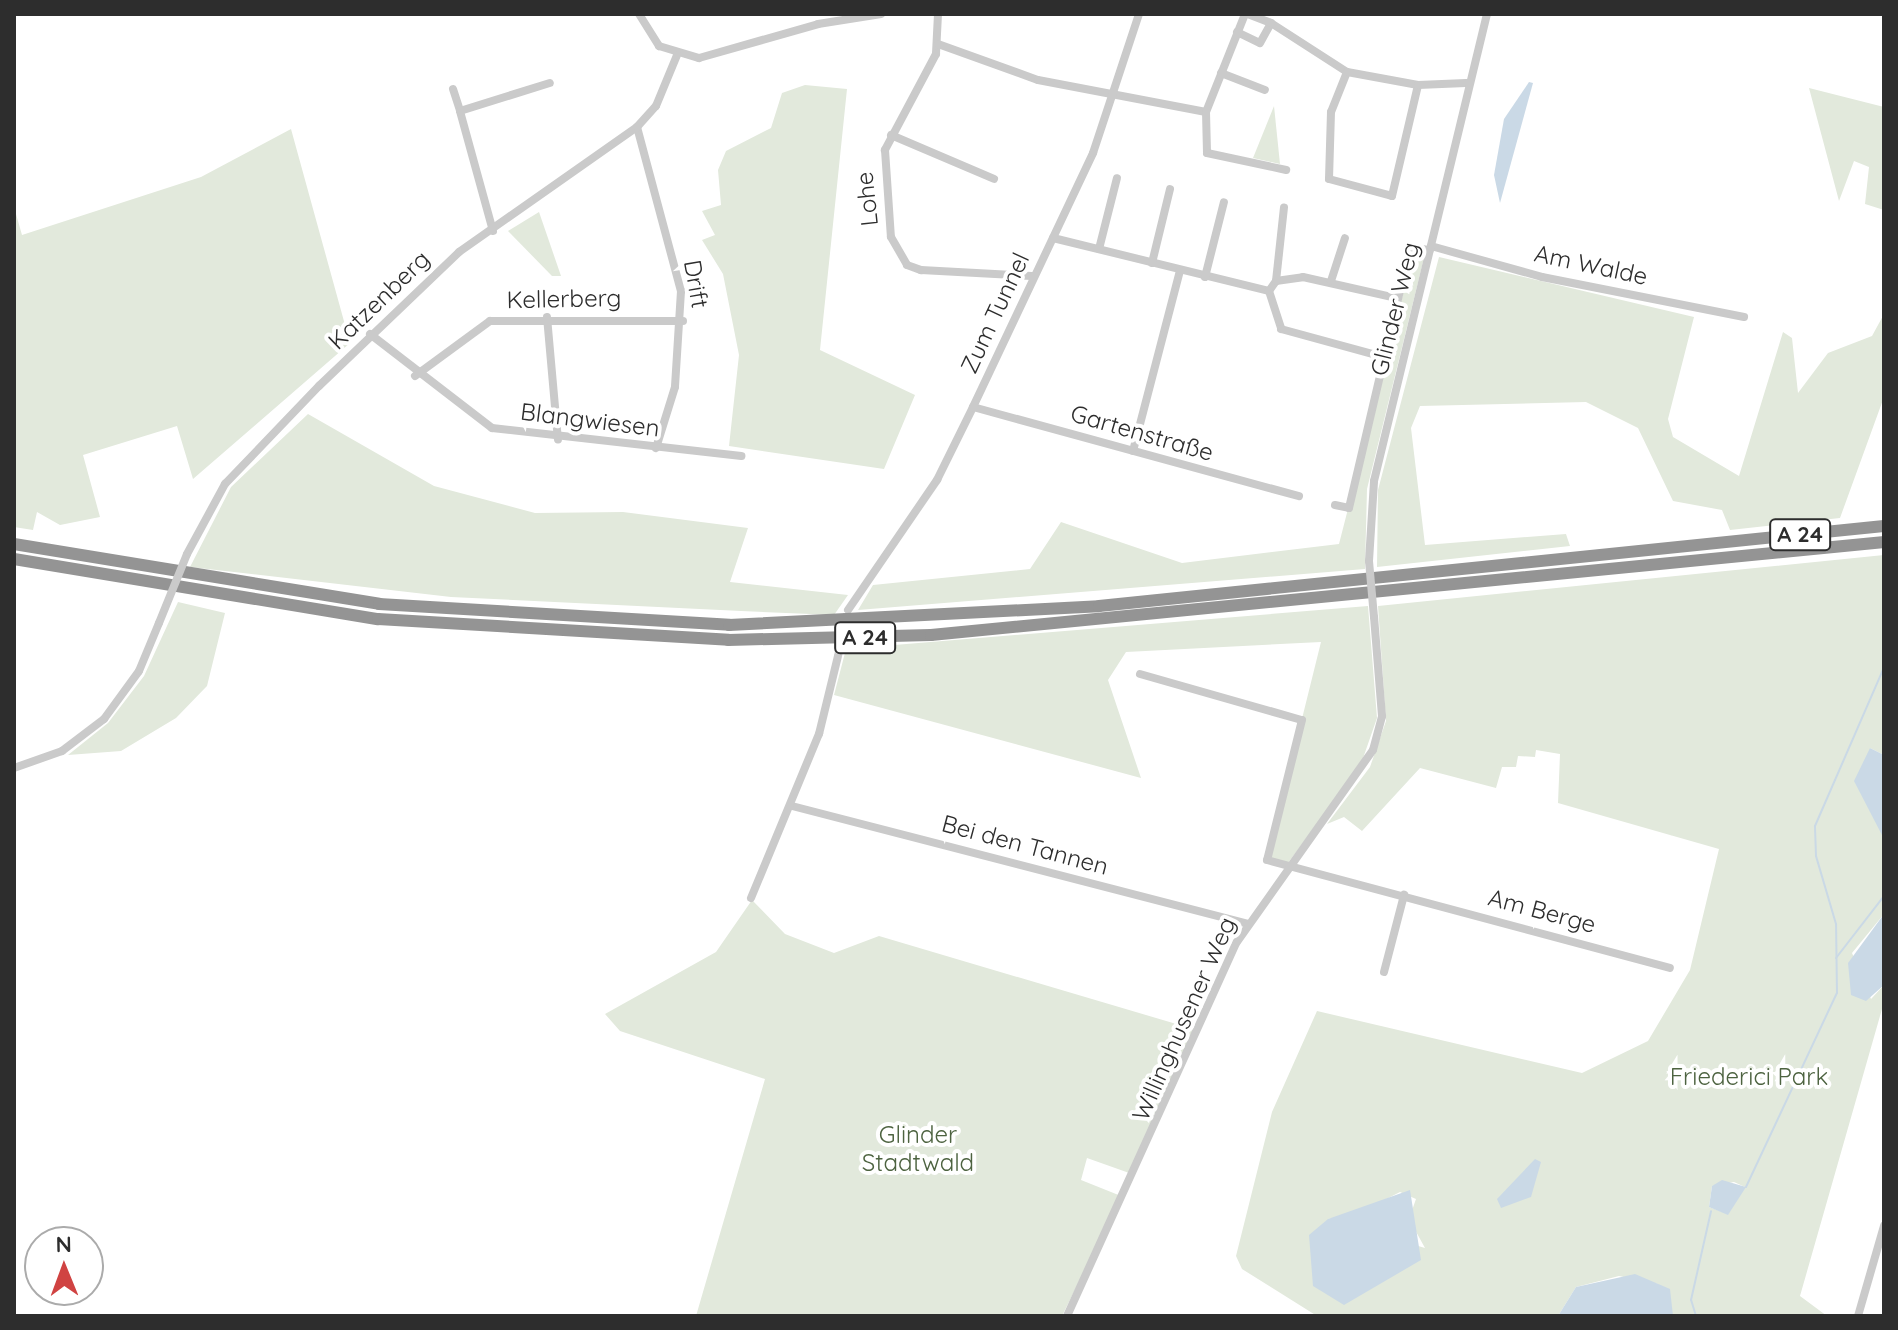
<!DOCTYPE html>
<html>
<head>
<meta charset="utf-8">
<style>
  body { margin:0 }
  #map { position:relative; width:1898px; height:1330px; overflow:hidden; background:#fff; font-family:Quicksand,sans-serif }
  div>[style] { position:absolute }
  .green>* { inset:0; background:#e2e9dc }
  .water>* { inset:0; background:#cad9e6 }
  .stream>* { height:2px; margin:-1px; padding:0 1px; transform-origin:1px; border-radius:1px; background:#cad9e6 }
  .minor-tunnel>* { height:8px; margin-top:-4px; transform-origin:0; background:repeating-linear-gradient(90deg,#d5d5d5 0 8px,transparent 0 12px) }
  .minor>* { height:8px; margin:-4px; padding:0 4px; transform-origin:4px; border-radius:4px; background:#cacaca }
  .highway>* { height:12px; margin:-6px; padding:0 6px; transform-origin:6px; border-radius:6px; background:#949494 }
  .minor-bridge>* { height:8px; margin:-4px; padding:0 4px; transform-origin:4px; border-radius:4px; background:#cacaca }
  span { translate:-50% -50%; white-space:nowrap; text-align:center; line-height:1.15; -webkit-text-stroke:8px #fff; paint-order:stroke }
  .shield-label span { padding:2px 6px; background:#fff; border:2px solid; border-radius:6px; -webkit-text-stroke-width:0 }
  .shield-label { font-size:22px; color:#2d2d2d; font-weight:700 }
  .street-label { font-size:24px; color:#2d2d2d }
  .park-label { font-size:24px; color:#4d6340 }
  .frame { position:absolute; inset:0; border:16px solid #2d2d2d; pointer-events:none }
  .north { position:absolute; left:24px; top:1226px; width:80px; height:80px; box-sizing:border-box; background:#fff; border:2px solid #ababab; border-radius:50%; rotate:359deg; font-size:22px; font-weight:700; line-height:32px; text-align:center; color:#2d2d2d }
  .north::after { content:''; display:block; margin:auto; width:28px; height:36px; background:#d04342; clip-path:polygon(50% 0,100% 100%,50% 72%,0 100%) }
</style>
</head>
<body>
<div id="map">
  <div class="green">
    <i style="clip-path:polygon(805px 85px,847px 89px,820px 350px,915px 395px,884px 469px,729px 446px,739px 355px,723px 274px,702px 240px,715px 235px,702px 211px,721px 205px,718px 170px,726px 151px,771px 128px,782px 93px)"></i>
    <i style="clip-path:polygon(1809px 88px,1884px 107px,1884px 210px,1865px 204px,1869px 167px,1854px 161px,1839px 201px)"></i>
    <i style="clip-path:polygon(1274px 106px,1280px 164px,1253px 158px)"></i>
    <i style="clip-path:polygon(291px 129px,350px 343px,193px 479px,177px 426px,83px 455px,100px 517px,60px 525px,37px 512px,33px 530px,14px 527px,14px 207px,22px 235px,201px 177px)"></i>
    <i style="clip-path:polygon(539px 212px,561px 276px,552px 276px,508px 231px)"></i>
    <i style="clip-path:polygon(1413px 255px,1424px 258px,1367px 489px,1365px 569px,858px 610px,873px 585px,1030px 569px,1061px 522px,1182px 563px,1339px 544px)"></i>
    <i style="clip-path:polygon(1439px 257px,1694px 317px,1668px 419px,1673px 437px,1739px 476px,1783px 332px,1792px 338px,1798px 393px,1828px 353px,1872px 336px,1884px 314px,1884px 397px,1840px 518px,1730px 530px,1722px 510px,1673px 501px,1638px 428px,1586px 402px,1420px 406px,1411px 428px,1425px 545px,1566px 534px,1570px 546px,1377px 567px,1378px 490px)"></i>
    <i style="clip-path:polygon(308px 414px,434px 486px,535px 513px,623px 512px,748px 528px,730px 582px,848px 595px,834px 615px,741px 611px,451px 597px,190px 567px,231px 487px)"></i>
    <i style="clip-path:polygon(evenodd,1884px 555px,1884px 755px,1870px 748px,1868px 797px,1884px 839px,1884px 914px,1852px 953px,1871px 999px,1884px 985px,1884px 1002px,1800px 1296px,1827px 1316px,1673px 1316px,1658px 1284px,1619px 1276px,1576px 1287px,1558px 1316px,1317px 1316px,1242px 1269px,1236px 1256px,1272px 1112px,1317px 1011px,1582px 1073px,1648px 1041px,1690px 970px,1719px 849px,1558px 803px,1560px 754px,1536px 750px,1535px 757px,1518px 756px,1516px 767px,1502px 767px,1496px 788px,1420px 768px,1362px 831px,1344px 817px,1327px 824px,1370px 767px,1386px 721px,1378px 606px,1884px 555px,1734px 1182px,1745px 1187px,1728px 1214px,1709px 1207px,1712px 1186px,1734px 1182px,1884px 555px,1400px 1192px,1416px 1199px,1409px 1219px,1425px 1248px,1328px 1219px,1359px 1213px,1400px 1192px)"></i>
    <i style="clip-path:polygon(178px 602px,225px 613px,207px 686px,176px 718px,121px 751px,68px 755px,108px 723px,144px 676px)"></i>
    <i style="clip-path:polygon(1368px 606px,1377px 718px,1361px 764px,1285px 867px,1267px 860px,1321px 642px,1126px 652px,1108px 680px,1141px 778px,834px 695px,846px 649px)"></i>
    <i style="clip-path:polygon(752px 900px,785px 934px,834px 953px,879px 936px,1200px 1031px,1132px 1174px,1087px 1158px,1081px 1180px,1121px 1196px,1062px 1316px,696px 1316px,765px 1079px,620px 1031px,605px 1014px,716px 952px)"></i>
  </div>
  <div class="water">
    <i style="clip-path:polygon(1529px 82px,1533px 83px,1500px 203px,1494px 175px,1504px 119px)"></i>
    <i style="clip-path:polygon(1870px 748px,1884px 755px,1884px 839px,1854px 781px)"></i>
    <i style="clip-path:polygon(1884px 914px,1884px 985px,1866px 1001px,1851px 995px,1848px 963px)"></i>
    <i style="clip-path:polygon(1535px 1159px,1541px 1162px,1531px 1197px,1501px 1208px,1497px 1199px)"></i>
    <i style="clip-path:polygon(1722px 1180px,1746px 1187px,1728px 1215px,1709px 1207px,1712px 1186px)"></i>
    <i style="clip-path:polygon(1410px 1190px,1421px 1260px,1344px 1305px,1313px 1286px,1309px 1235px,1328px 1219px)"></i>
    <i style="clip-path:polygon(1635px 1274px,1670px 1289px,1673px 1316px,1558px 1316px,1576px 1287px)"></i>
  </div>
  <div class="stream">
    <i style="left:1836px;top:958px;width:78px;rotate:-52.3deg"></i>
    <i style="left:1746px;top:1187px;width:214px;rotate:-64.9deg"></i>
    <i style="left:1837px;top:993px;width:69px;rotate:-90.8deg"></i>
    <i style="left:1836px;top:924px;width:71px;rotate:-106.4deg"></i>
    <i style="left:1816px;top:856px;width:30px;rotate:-92deg"></i>
    <i style="left:1815px;top:826px;width:173px;rotate:-66.5deg"></i>
    <i style="left:1696px;top:1316px;width:17px;rotate:-107deg"></i>
    <i style="left:1691px;top:1300px;width:91px;rotate:-77.3deg"></i>
  </div>
  <div class="minor-tunnel">
    <i style="left:838px;top:656px;width:43px;rotate:-77.9deg"></i>
  </div>
  <div class="minor">
    <i style="left:639px;top:14px;width:38px;rotate:58deg"></i>
    <i style="left:659px;top:46px;width:42px;rotate:16.7deg"></i>
    <i style="left:699px;top:58px;width:124px;rotate:-15.9deg"></i>
    <i style="left:818px;top:24px;width:64px;rotate:-9deg"></i>
    <i style="left:938px;top:14px;width:40px;rotate:92.9deg"></i>
    <i style="left:936px;top:54px;width:109px;rotate:118deg"></i>
    <i style="left:885px;top:150px;width:87px;rotate:86.1deg"></i>
    <i style="left:891px;top:237px;width:32px;rotate:60deg"></i>
    <i style="left:907px;top:265px;width:15px;rotate:20deg"></i>
    <i style="left:921px;top:270px;width:111px;rotate:3.1deg"></i>
    <i style="left:1271px;top:23px;width:90px;rotate:32.8deg"></i>
    <i style="left:1347px;top:72px;width:43px;rotate:111.8deg"></i>
    <i style="left:1331px;top:112px;width:67px;rotate:91.7deg"></i>
    <i style="left:1329px;top:179px;width:65px;rotate:15.1deg"></i>
    <i style="left:1392px;top:196px;width:114px;rotate:-76.8deg"></i>
    <i style="left:1418px;top:85px;width:72px;rotate:-169.6deg"></i>
    <i style="left:1237px;top:32px;width:25px;rotate:26deg"></i>
    <i style="left:1260px;top:43px;width:23px;rotate:-61deg"></i>
    <i style="left:1271px;top:23px;width:25px;rotate:-159deg"></i>
    <i style="left:938px;top:44px;width:106px;rotate:19.8deg"></i>
    <i style="left:1038px;top:80px;width:171px;rotate:10.8deg"></i>
    <i style="left:1206px;top:112px;width:105px;rotate:-68.3deg"></i>
    <i style="left:1221px;top:73px;width:47px;rotate:21.1deg"></i>
    <i style="left:1418px;top:85px;width:48px;rotate:-2.4deg"></i>
    <i style="left:453px;top:89px;width:23px;rotate:72deg"></i>
    <i style="left:1206px;top:112px;width:41px;rotate:88.6deg"></i>
    <i style="left:1207px;top:153px;width:81px;rotate:12.1deg"></i>
    <i style="left:637px;top:127px;width:170px;rotate:75deg"></i>
    <i style="left:681px;top:291px;width:96px;rotate:93.6deg"></i>
    <i style="left:675px;top:387px;width:64px;rotate:107.3deg"></i>
    <i style="left:891px;top:135px;width:112px;rotate:23.1deg"></i>
    <i style="left:493px;top:231px;width:124px;rotate:-105.4deg"></i>
    <i style="left:460px;top:111px;width:94px;rotate:-17.3deg"></i>
    <i style="left:1053px;top:238px;width:222px;rotate:13.8deg"></i>
    <i style="left:1269px;top:291px;width:12px;rotate:-55deg"></i>
    <i style="left:1276px;top:281px;width:27px;rotate:-8deg"></i>
    <i style="left:1303px;top:277px;width:95px;rotate:12.7deg"></i>
    <i style="left:1431px;top:246px;width:115px;rotate:15.6deg"></i>
    <i style="left:1542px;top:277px;width:206px;rotate:11.2deg"></i>
    <i style="left:1099px;top:249px;width:73px;rotate:-75.8deg"></i>
    <i style="left:1152px;top:263px;width:76px;rotate:-76.3deg"></i>
    <i style="left:1205px;top:277px;width:77px;rotate:-75.8deg"></i>
    <i style="left:1276px;top:281px;width:74px;rotate:-83.8deg"></i>
    <i style="left:1331px;top:281px;width:45px;rotate:-72deg"></i>
    <i style="left:1269px;top:291px;width:40px;rotate:72deg"></i>
    <i style="left:1281px;top:329px;width:103px;rotate:15.3deg"></i>
    <i style="left:547px;top:317px;width:123px;rotate:84.9deg"></i>
    <i style="left:370px;top:334px;width:154px;rotate:37.6deg"></i>
    <i style="left:492px;top:428px;width:251px;rotate:6.4deg"></i>
    <i style="left:415px;top:376px;width:93px;rotate:-36.3deg"></i>
    <i style="left:490px;top:321px;width:193px"></i>
    <i style="left:973px;top:407px;width:338px;rotate:15.3deg"></i>
    <i style="left:1133px;top:451px;width:186px;rotate:-75.4deg"></i>
    <i style="left:1335px;top:505px;width:14px;rotate:12deg"></i>
    <i style="left:1349px;top:508px;width:268px;rotate:-76.8deg"></i>
    <i style="left:1410px;top:247px;width:20px;rotate:9deg"></i>
    <i style="left:187px;top:554px;width:80px;rotate:-61.5deg"></i>
    <i style="left:225px;top:484px;width:136px;rotate:-46.2deg"></i>
    <i style="left:319px;top:386px;width:194px;rotate:-43.7deg"></i>
    <i style="left:459px;top:252px;width:218px;rotate:-35.1deg"></i>
    <i style="left:637px;top:127px;width:28px;rotate:-48deg"></i>
    <i style="left:656px;top:106px;width:55px;rotate:-67.6deg"></i>
    <i style="left:1369px;top:561px;width:80px;rotate:-86.4deg"></i>
    <i style="left:1374px;top:481px;width:480px;rotate:-76.4deg"></i>
    <i style="left:848px;top:610px;width:158px;rotate:-55.6deg"></i>
    <i style="left:937px;top:480px;width:81px;rotate:-63.7deg"></i>
    <i style="left:973px;top:407px;width:281px;rotate:-64.7deg"></i>
    <i style="left:1093px;top:153px;width:146px;rotate:-71.7deg"></i>
    <i style="left:1140px;top:674px;width:168px;rotate:15.9deg"></i>
    <i style="left:1302px;top:720px;width:144px;rotate:104deg"></i>
    <i style="left:1267px;top:860px;width:417px;rotate:15deg"></i>
    <i style="left:14px;top:768px;width:51px;rotate:-19.5deg"></i>
    <i style="left:62px;top:751px;width:53px;rotate:-37.3deg"></i>
    <i style="left:104px;top:719px;width:59px;rotate:-53.9deg"></i>
    <i style="left:139px;top:671px;width:52px;rotate:-67.4deg"></i>
    <i style="left:792px;top:806px;width:471px;rotate:14.5deg"></i>
    <i style="left:751px;top:898px;width:178px;rotate:-67.5deg"></i>
    <i style="left:819px;top:734px;width:80px;rotate:-76.3deg"></i>
    <i style="left:1384px;top:972px;width:80px;rotate:-75.4deg"></i>
    <i style="left:1067px;top:1316px;width:411px;rotate:-65.6deg"></i>
    <i style="left:1237px;top:942px;width:235px;rotate:-54.7deg"></i>
    <i style="left:1373px;top:750px;width:35px;rotate:-75deg"></i>
    <i style="left:1382px;top:716px;width:99px;rotate:-94.6deg"></i>
    <i style="left:1858px;top:1316px;width:94px;rotate:-73.9deg"></i>
  </div>
  <div class="highway">
    <i style="left:14px;top:544px;width:370px;rotate:9.3deg"></i>
    <i style="left:379px;top:604px;width:351px;rotate:3.4deg"></i>
    <i style="left:729px;top:625px;width:370px;rotate:-2.9deg"></i>
    <i style="left:1099px;top:606px;width:789px;rotate:-5.82deg"></i>
    <i style="left:14px;top:559px;width:369px;rotate:9.4deg"></i>
    <i style="left:378px;top:619px;width:351px;rotate:3.4deg"></i>
    <i style="left:728px;top:640px;width:203px;rotate:-1.4deg"></i>
    <i style="left:931px;top:635px;width:958px;rotate:-5.57deg"></i>
  </div>
  <div class="minor-bridge">
    <i style="left:1369px;top:561px;width:56px;rotate:84.9deg"></i>
    <i style="left:159px;top:623px;width:74px;rotate:-67.9deg"></i>
  </div>
  <div class="shield-label">
    <span style="left:1800px;top:535px">A 24</span>
    <span style="left:865px;top:638px">A 24</span>
  </div>
  <div class="street-label">
    <span style="left:867px;top:199px;rotate:-96deg">Lohe</span>
    <span style="left:1591px;top:265px;rotate:12deg">Am Walde</span>
    <span style="left:696px;top:284px;rotate:80deg">Drift</span>
    <span style="left:564px;top:299px;rotate:-1deg">Kellerberg</span>
    <span style="left:379px;top:300px;rotate:-44deg">Katzenberg</span>
    <span style="left:1395px;top:309px;rotate:-76deg">Glinder Weg</span>
    <span style="left:995px;top:313px;rotate:-65deg">Zum Tunnel</span>
    <span style="left:590px;top:420px;rotate:7deg">Blangwiesen</span>
    <span style="left:1142px;top:433px;rotate:16deg">Gartenstraße</span>
    <span style="left:1025px;top:845px;rotate:15deg">Bei den Tannen</span>
    <span style="left:1542px;top:911px;rotate:15deg">Am Berge</span>
    <span style="left:1184px;top:1019px;rotate:-66deg">Willinghusener Weg</span>
  </div>
  <div class="park-label">
    <span style="left:1749px;top:1077px">Friederici Park</span>
    <span style="left:918px;top:1149px">Glinder<br>Stadtwald</span>
  </div>
  <div class="frame"></div>
  <div class="north">N</div>
</div>
</body>
</html>
